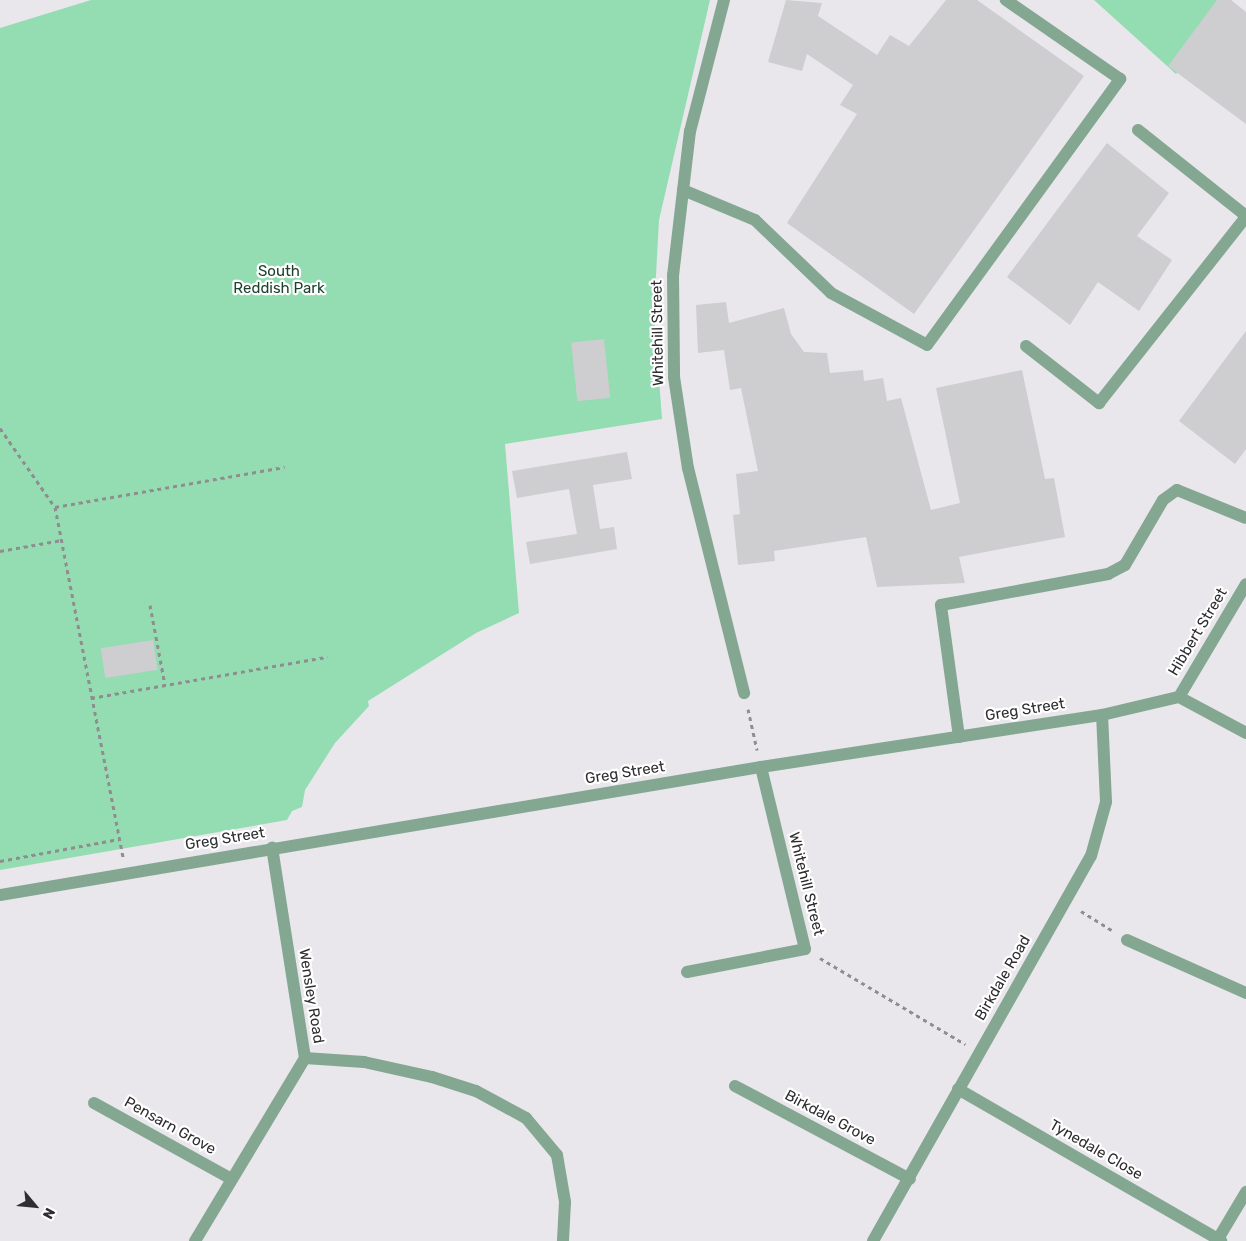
<!DOCTYPE html>
<html>
<head>
<meta charset="utf-8">
<style>
  body { margin:0 }
  #map { position:relative; width:1246px; height:1241px; overflow:hidden; background:#e9e7eb; font-family:Rubik,sans-serif }
  div>[style] { position:absolute }
  .green>* { inset:0; background:#94dcb2 }
  .building>* { inset:0; background:#cecdd0; transform-origin:0 0 }
  .path>* { height:3px; margin-top:-1.5px; transform-origin:0; background:repeating-linear-gradient(90deg,#8f8d90 0 4px,transparent 0 8px) }
  .minor>* { height:12px; margin:-6px; padding:0 6px; transform-origin:6px; border-radius:6px; background:#84a792 }
  span { translate:-50% -50%; white-space:nowrap; text-align:center; line-height:1.15; -webkit-text-stroke:4.5px #fff; paint-order:stroke }
  .park-label { font-size:15px; color:#1c422e }
  .street-label { font-size:15px; color:#2e2d2f }
  .north { position:absolute; left:10px; top:1181px; width:50px; height:50px; -webkit-text-stroke:4px #fff; paint-order:stroke; rotate:118deg; font-size:14px; font-weight:700; line-height:20px; text-align:center; color:#2e2d2f }
  .north::after { content:''; display:block; margin:auto; width:18px; height:22px; background:#2e2d2f; clip-path:polygon(50% 0,100% 100%,50% 72%,0 100%) }
</style>
</head>
<body>
<div id="map">
  <div class="green">
    <i style="clip-path:polygon(91px 0,710px 0,659px 220px,654px 312px,662px 419px,505px 444px,519px 613px,476px 633px,368px 701px,369px 706px,335px 743px,305px 790px,302px 807px,292px 811px,287px 820px,0 870px,0 28px)"></i>
    <i style="clip-path:polygon(1094px 0,1226px 0,1227px 1px,1176px 74px)"></i>
  </div>
  <div class="building">
    <i style="clip-path:polygon(786px 0,822px 3px,818px 16px,877px 55px,890px 35px,909px 46px,946px 0,977px 0,1084px 76px,914px 314px,787px 223px,857px 114px,840px 105px,853px 85px,807px 54px,802px 71px,768px 62px)"></i>
    <i style="clip-path:polygon(1217px 0,1231px 0,1246px 12px,1246px 124px,1168px 66px)"></i>
    <i style="clip-path:polygon(1107px 143px,1169px 193px,1137px 236px,1172px 260px,1139px 311px,1098px 282px,1070px 325px,1007px 277px)"></i>
    <i style="clip-path:polygon(726px 302px,729px 323px,784px 308px,791px 334px,804px 352px,827px 353px,830px 373px,863px 370px,864px 381px,883px 378px,887px 401px,901px 398px,931px 510px,960px 503px,936px 388px,1022px 370px,1045px 479px,1054px 478px,1065px 537px,959px 557px,965px 583px,877px 587px,866px 537px,774px 551px,775px 561px,738px 565px,733px 515px,740px 514px,736px 474px,758px 471px,741px 388px,730px 390px,724px 350px,698px 353px,696px 305px)"></i>
    <i style="clip-path:polygon(1246px 331px,1246px 449px,1235px 464px,1179px 421px)"></i>
    <i style="left:604px;top:339px;width:59px;height:33px;rotate:84deg"></i>
    <i style="clip-path:polygon(627px 452px,632px 479px,593px 485px,600px 529px,614px 527px,617px 549px,530px 564px,526px 542px,577px 534px,569px 489px,517px 498px,512px 471px)"></i>
    <i style="left:153px;top:640px;width:30px;height:53px;rotate:81deg"></i>
  </div>
  <div class="path">
    <i style="left:0;top:428px;width:96px;rotate:55.2deg"></i>
    <i style="left:55px;top:507px;width:357px;rotate:79deg"></i>
    <i style="left:55px;top:507px;width:233px;rotate:-9.9deg"></i>
    <i style="left:0;top:551px;width:63px;rotate:-10.1deg"></i>
    <i style="left:150px;top:605px;width:81px;rotate:79.4deg"></i>
    <i style="left:91px;top:698px;width:240px;rotate:-9.9deg"></i>
    <i style="left:748px;top:709px;width:42px;rotate:77.6deg"></i>
    <i style="left:0;top:861px;width:121px;rotate:-10.5deg"></i>
    <i style="left:1081px;top:911px;width:36px;rotate:32deg"></i>
    <i style="left:820px;top:958px;width:169px;rotate:30.7deg"></i>
  </div>
  <div class="minor">
    <i style="left:724px;top:0;width:135px;rotate:104.5deg"></i>
    <i style="left:690px;top:131px;width:145px;rotate:96.7deg"></i>
    <i style="left:673px;top:275px;width:102px;rotate:89.4deg"></i>
    <i style="left:674px;top:377px;width:92px;rotate:81.3deg"></i>
    <i style="left:688px;top:468px;width:232px;rotate:76deg"></i>
    <i style="left:1138px;top:130px;width:138px;rotate:38.5deg"></i>
    <i style="left:683px;top:190px;width:78px;rotate:22.6deg"></i>
    <i style="left:755px;top:220px;width:105px;rotate:43.8deg"></i>
    <i style="left:831px;top:293px;width:109px;rotate:28.4deg"></i>
    <i style="left:927px;top:345px;width:329px;rotate:-54deg"></i>
    <i style="left:1120px;top:79px;width:139px;rotate:-145.3deg"></i>
    <i style="left:1026px;top:346px;width:93px;rotate:38deg"></i>
    <i style="left:1099px;top:403px;width:237px;rotate:-51.7deg"></i>
    <i style="left:1179px;top:697px;width:131px;rotate:-59.3deg"></i>
    <i style="left:959px;top:737px;width:133px;rotate:-97.8deg"></i>
    <i style="left:941px;top:605px;width:170px;rotate:-10.5deg"></i>
    <i style="left:1108px;top:574px;width:19px;rotate:-28deg"></i>
    <i style="left:1125px;top:565px;width:75px;rotate:-59.7deg"></i>
    <i style="left:1163px;top:500px;width:17px;rotate:-36deg"></i>
    <i style="left:1177px;top:490px;width:74px;rotate:22.1deg"></i>
    <i style="left:0;top:895px;width:772px;rotate:-9.55deg"></i>
    <i style="left:761px;top:767px;width:345px;rotate:-8.7deg"></i>
    <i style="left:1102px;top:715px;width:79px;rotate:-13.2deg"></i>
    <i style="left:1179px;top:697px;width:76px;rotate:28.2deg"></i>
    <i style="left:1127px;top:940px;width:130px;rotate:24deg"></i>
    <i style="left:687px;top:972px;width:120px;rotate:-11deg"></i>
    <i style="left:805px;top:949px;width:187px;rotate:-103.6deg"></i>
    <i style="left:305px;top:1058px;width:59px;rotate:3.9deg"></i>
    <i style="left:364px;top:1062px;width:70px;rotate:12.4deg"></i>
    <i style="left:432px;top:1077px;width:46px;rotate:17.7deg"></i>
    <i style="left:476px;top:1091px;width:57px;rotate:28.4deg"></i>
    <i style="left:526px;top:1118px;width:48px;rotate:50deg"></i>
    <i style="left:557px;top:1155px;width:48px;rotate:80.3deg"></i>
    <i style="left:565px;top:1202px;width:39px;rotate:93deg"></i>
    <i style="left:735px;top:1086px;width:198px;rotate:28deg"></i>
    <i style="left:958px;top:1089px;width:304px;rotate:30deg"></i>
    <i style="left:94px;top:1103px;width:155px;rotate:28.9deg"></i>
    <i style="left:1218px;top:1239px;width:55px;rotate:-59.2deg"></i>
    <i style="left:195px;top:1241px;width:214px;rotate:-59deg"></i>
    <i style="left:305px;top:1058px;width:213px;rotate:-98.9deg"></i>
    <i style="left:873px;top:1241px;width:442px;rotate:-60.5deg"></i>
    <i style="left:1091px;top:856px;width:56px;rotate:-74.5deg"></i>
    <i style="left:1106px;top:802px;width:87px;rotate:-92.6deg"></i>
  </div>
  <div class="park-label">
    <span style="left:279px;top:280px">South<br>Reddish Park</span>
  </div>
  <div class="street-label">
    <span style="left:658px;top:333px;rotate:-91deg">Whitehill Street</span>
    <span style="left:1198px;top:632px;rotate:-59deg">Hibbert Street</span>
    <span style="left:1025px;top:710px;rotate:-9deg">Greg Street</span>
    <span style="left:625px;top:773px;rotate:-9deg">Greg Street</span>
    <span style="left:225px;top:839px;rotate:-9deg">Greg Street</span>
    <span style="left:806px;top:884px;rotate:76deg">Whitehill Street</span>
    <span style="left:1003px;top:978px;rotate:-60deg">Birkdale Road</span>
    <span style="left:311px;top:996px;rotate:81deg">Wensley Road</span>
    <span style="left:830px;top:1118px;rotate:28deg">Birkdale Grove</span>
    <span style="left:170px;top:1126px;rotate:29deg">Pensarn Grove</span>
    <span style="left:1096px;top:1150px;rotate:30deg">Tynedale Close</span>
  </div>
  <div class="north">N</div>
</div>
</body>
</html>
